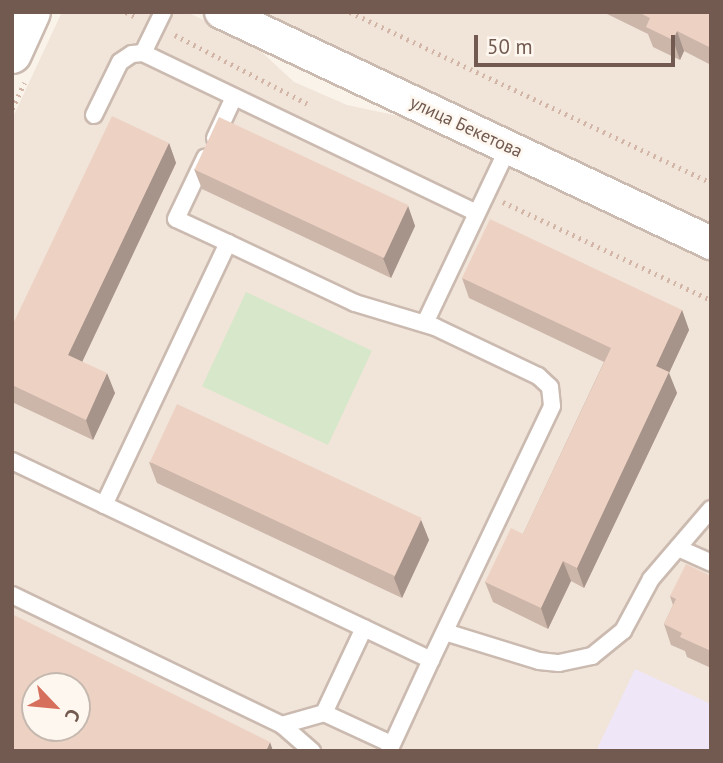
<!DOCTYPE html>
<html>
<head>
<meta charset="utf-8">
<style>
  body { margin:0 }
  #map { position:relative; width:723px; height:763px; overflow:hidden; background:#faf3e9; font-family:"PT Sans",sans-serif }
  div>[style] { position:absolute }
  .residential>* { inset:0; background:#f1e4d9 }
  .education>* { inset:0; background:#efe6f7 }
  .green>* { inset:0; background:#d7e7c9; transform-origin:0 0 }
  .path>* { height:4.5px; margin-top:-2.25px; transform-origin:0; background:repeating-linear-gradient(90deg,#d2b5a7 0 2px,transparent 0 7px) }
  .roads { filter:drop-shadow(2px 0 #cbbab0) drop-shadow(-2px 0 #cbbab0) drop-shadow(0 2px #cbbab0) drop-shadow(0 -2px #cbbab0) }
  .lane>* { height:16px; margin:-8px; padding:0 8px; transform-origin:8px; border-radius:8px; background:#fff }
  .street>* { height:32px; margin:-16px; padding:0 16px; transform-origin:16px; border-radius:16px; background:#fff }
  .secondary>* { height:38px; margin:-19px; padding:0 19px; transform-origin:19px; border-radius:19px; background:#fff }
  .wall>* { inset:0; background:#ccb5a9 }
  .shaded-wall>* { inset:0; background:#a69389 }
  .building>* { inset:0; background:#edd2c4; transform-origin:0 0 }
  span { translate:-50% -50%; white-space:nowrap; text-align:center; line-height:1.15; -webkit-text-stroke:5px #fdf7ef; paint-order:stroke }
  .street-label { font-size:18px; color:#725a50 }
  .frame { position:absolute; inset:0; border:14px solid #725a50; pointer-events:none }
  .north { position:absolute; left:21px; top:672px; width:70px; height:70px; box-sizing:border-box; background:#fdf7ef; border:2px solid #c5b8af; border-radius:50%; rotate:116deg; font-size:19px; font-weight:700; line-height:28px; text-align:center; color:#725a50 }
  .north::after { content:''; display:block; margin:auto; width:24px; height:32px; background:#d6705d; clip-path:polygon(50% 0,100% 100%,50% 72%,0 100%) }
  .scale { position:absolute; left:474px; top:35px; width:201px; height:32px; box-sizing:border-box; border:4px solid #725a50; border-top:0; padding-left:9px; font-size:21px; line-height:24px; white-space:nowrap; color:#725a50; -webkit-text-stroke:5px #fdf7ef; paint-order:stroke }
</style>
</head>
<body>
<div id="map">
  <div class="residential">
    <i style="clip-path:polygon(evenodd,62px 12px,187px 12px,254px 45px,294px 82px,347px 105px,422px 121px,711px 258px,711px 751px,12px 751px,12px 119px,62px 12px,35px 686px,77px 686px,77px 728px,35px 728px,35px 686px)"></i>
    <i style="clip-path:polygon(248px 12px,711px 12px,711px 230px)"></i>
  </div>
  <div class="education">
    <i style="clip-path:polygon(635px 669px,711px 704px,711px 751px,596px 751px)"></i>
  </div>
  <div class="green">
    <i style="left:246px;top:292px;width:139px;height:104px;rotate:25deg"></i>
  </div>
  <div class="path">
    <i style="left:126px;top:12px;width:13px;rotate:27deg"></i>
    <i style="left:350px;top:12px;width:399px;rotate:25.3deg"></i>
    <i style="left:175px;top:35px;width:152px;rotate:27.4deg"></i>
    <i style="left:12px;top:109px;width:29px;rotate:-65deg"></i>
    <i style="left:503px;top:202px;width:230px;rotate:25.2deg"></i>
  </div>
  <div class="roads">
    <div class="lane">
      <i style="left:143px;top:53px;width:370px;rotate:25.6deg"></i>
      <i style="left:94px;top:115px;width:59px;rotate:-63.9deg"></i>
      <i style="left:120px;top:62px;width:14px;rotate:-34deg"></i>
      <i style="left:132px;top:54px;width:11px;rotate:-5deg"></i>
      <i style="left:143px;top:53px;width:46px;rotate:-64deg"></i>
      <i style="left:215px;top:138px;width:45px;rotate:-65.1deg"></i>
      <i style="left:425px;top:323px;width:196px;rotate:-64.6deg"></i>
      <i style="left:12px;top:461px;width:464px;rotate:25.4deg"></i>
      <i style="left:431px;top:660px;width:281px;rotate:-64.5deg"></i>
      <i style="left:552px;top:406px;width:19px;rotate:-96deg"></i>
      <i style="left:550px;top:387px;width:16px;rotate:-137deg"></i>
      <i style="left:538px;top:376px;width:114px;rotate:-154.6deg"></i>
      <i style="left:435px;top:327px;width:84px;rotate:-163.3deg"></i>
      <i style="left:355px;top:303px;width:140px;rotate:-154.7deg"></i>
      <i style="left:104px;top:505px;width:290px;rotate:-64.7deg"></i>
      <i style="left:228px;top:243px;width:57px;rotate:-155.2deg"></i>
      <i style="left:176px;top:219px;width:68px;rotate:-64.6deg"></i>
      <i style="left:678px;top:548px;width:36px;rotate:24deg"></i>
      <i style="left:12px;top:595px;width:300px;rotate:25.7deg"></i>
      <i style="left:282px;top:725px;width:40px;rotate:41deg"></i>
      <i style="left:364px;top:628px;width:94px;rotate:115.2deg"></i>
      <i style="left:324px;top:713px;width:74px;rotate:24.8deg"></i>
      <i style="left:445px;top:632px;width:98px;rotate:17.1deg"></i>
      <i style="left:539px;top:661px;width:20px;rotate:6deg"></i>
      <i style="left:559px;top:663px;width:34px;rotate:-12deg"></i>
      <i style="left:592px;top:656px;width:40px;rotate:-39deg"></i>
      <i style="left:623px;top:631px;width:59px;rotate:-61.7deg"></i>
      <i style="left:651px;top:579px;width:92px;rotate:-49.4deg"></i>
      <i style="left:282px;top:725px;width:44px;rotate:-15.9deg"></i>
      <i style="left:389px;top:751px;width:100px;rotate:-65.2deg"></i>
    </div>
    <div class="street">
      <i style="left:221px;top:12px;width:542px;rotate:25.24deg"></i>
    </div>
    <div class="secondary">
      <i style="left:12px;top:54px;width:46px;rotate:-65.7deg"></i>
    </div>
  </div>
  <div class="wall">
    <i style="clip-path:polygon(603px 12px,711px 12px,711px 65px,684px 51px,680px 60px,653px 47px,648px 34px)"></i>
    <i style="clip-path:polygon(169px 143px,176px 163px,82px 361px,115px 393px,93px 440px,12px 402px,12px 326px)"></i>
    <i style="clip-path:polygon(194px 169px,408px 206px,415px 226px,391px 278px,202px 189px)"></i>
    <i style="clip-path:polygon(462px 278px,682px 310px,689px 330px,669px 373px,677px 393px,584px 588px,571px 581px,548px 629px,493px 602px,485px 582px,523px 534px,604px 362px,469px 298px)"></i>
    <i style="clip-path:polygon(149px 462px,421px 520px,429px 540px,402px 598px,157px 483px)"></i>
    <i style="clip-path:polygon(711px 576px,711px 668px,687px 657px,685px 651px,671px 645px,664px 624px,673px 605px,670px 596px)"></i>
  </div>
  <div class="shaded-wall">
    <i style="clip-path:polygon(677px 31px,684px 51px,680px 60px,673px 40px)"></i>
    <i style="clip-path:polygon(169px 143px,176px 163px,76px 375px,68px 355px)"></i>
    <i style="clip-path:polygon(408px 206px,415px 226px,391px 278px,383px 258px)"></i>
    <i style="clip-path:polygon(682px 310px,689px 330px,669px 373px,677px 393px,584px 588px,577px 568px,656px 366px)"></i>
    <i style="clip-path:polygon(107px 373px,115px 393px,93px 440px,86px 420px)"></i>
    <i style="clip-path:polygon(421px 520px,429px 540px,402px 598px,394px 578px)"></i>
    <i style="clip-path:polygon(563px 561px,571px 581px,548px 629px,541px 608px)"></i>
    <i style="clip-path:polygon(270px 742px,273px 751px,266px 751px)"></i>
  </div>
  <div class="building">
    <i style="clip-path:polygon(638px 12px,711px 12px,711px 48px,677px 31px,673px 40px,646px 27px,650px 18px)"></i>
    <i style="clip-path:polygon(112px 116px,169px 143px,68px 355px,107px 373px,86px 420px,12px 385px,12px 326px)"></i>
    <i style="left:219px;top:117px;width:209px;height:58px;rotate:25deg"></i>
    <i style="clip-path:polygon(490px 219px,682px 310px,656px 366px,669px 372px,577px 568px,563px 561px,541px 608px,485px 582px,511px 528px,523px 534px,611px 348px,462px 278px)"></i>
    <i style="left:177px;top:404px;width:270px;height:64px;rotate:25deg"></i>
    <i style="clip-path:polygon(686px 564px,711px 576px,711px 651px,680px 637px,682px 633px,664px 624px,676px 599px,670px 596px)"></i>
    <i style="clip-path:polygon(evenodd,12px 614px,270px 742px,266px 751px,12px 751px,12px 614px,35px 686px,77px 686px,77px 728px,35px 728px,35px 686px)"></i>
  </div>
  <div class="street-label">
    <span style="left:466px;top:127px;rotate:25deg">улица Бекетова</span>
  </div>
  <div class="frame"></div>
  <div class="north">С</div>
  <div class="scale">50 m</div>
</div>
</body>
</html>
